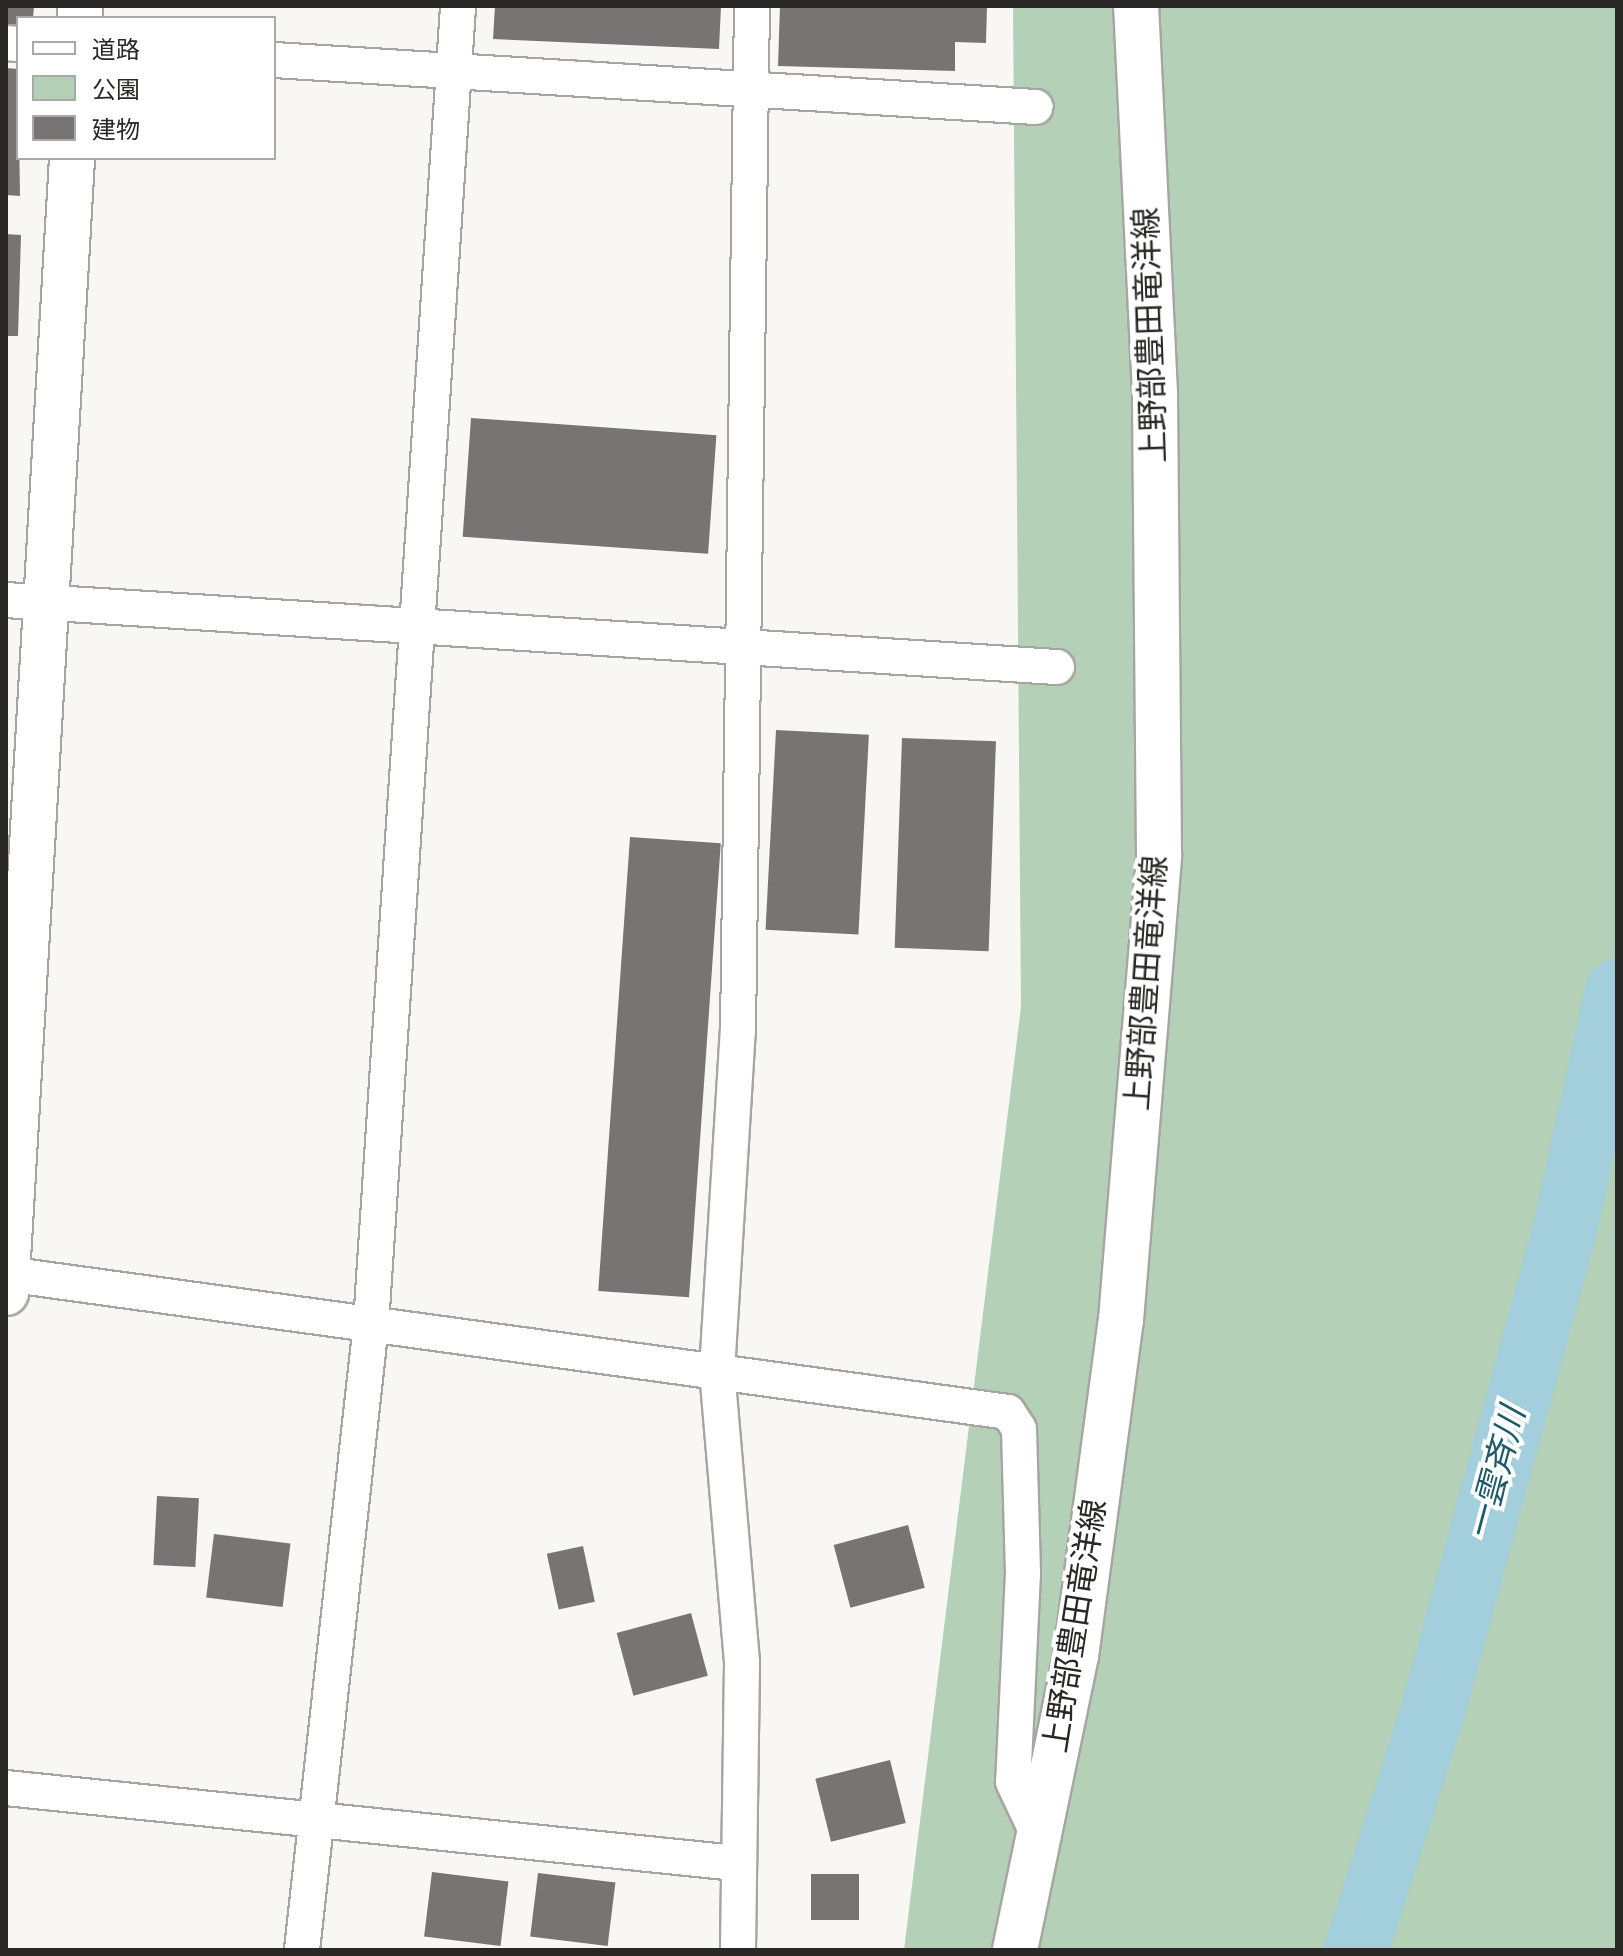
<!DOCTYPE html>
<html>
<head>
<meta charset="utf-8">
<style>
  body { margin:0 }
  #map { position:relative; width:1623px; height:1956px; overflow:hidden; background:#f9f7f4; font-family:"Alegreya Sans","Noto Sans JP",sans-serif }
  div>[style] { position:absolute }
  .green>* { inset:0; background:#b4d0b7 }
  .river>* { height:64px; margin:-32px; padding:0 32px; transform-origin:32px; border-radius:32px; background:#a2cfdb }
  .building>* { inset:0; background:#787474; transform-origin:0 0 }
  .roads { filter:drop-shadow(2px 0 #a6a5a2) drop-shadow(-2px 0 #a6a5a2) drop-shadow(0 2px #a6a5a2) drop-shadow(0 -2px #a6a5a2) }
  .street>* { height:34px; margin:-17px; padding:0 17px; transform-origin:17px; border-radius:17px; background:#fff }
  .secondary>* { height:44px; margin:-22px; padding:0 22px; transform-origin:22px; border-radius:22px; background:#fff }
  span { translate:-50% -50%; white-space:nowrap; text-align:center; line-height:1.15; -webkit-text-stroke:8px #fff; paint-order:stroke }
  .street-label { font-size:32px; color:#292827 }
  .water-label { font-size:34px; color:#1f5a69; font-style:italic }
  .frame { position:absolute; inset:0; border:8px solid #292827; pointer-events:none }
  .legend { position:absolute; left:16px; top:16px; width:260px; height:144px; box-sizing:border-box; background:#fff; border:2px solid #a9a9a9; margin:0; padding:10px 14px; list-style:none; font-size:24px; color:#292827 }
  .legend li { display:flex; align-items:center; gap:16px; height:40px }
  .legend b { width:40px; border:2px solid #a9a9a9 }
</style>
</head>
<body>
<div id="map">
  <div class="green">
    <i style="clip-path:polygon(1013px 6px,1617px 6px,1617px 1950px,904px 1950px,1021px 1007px)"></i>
  </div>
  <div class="river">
    <i style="left:1356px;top:1950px;width:241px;rotate:-72.1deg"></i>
    <i style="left:1430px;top:1721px;width:510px;rotate:-74.66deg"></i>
    <i style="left:1565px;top:1229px;width:244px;rotate:-77.7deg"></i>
  </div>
  <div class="building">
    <i style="clip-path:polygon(6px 6px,34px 6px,33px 18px,18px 18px,18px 28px,6px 27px)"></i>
    <i style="clip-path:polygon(495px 6px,721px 6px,719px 49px,493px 39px)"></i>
    <i style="clip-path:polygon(780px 6px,987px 6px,986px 43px,955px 42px,955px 71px,778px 66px)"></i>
    <i style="clip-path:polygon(6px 68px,18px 69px,20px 196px,6px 195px)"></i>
    <i style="clip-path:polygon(6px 234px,21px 235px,18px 336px,6px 336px)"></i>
    <i style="left:471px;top:418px;width:246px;height:119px;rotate:4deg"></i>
    <i style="left:776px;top:730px;width:93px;height:200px;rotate:3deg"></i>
    <i style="left:902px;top:738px;width:94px;height:210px;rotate:2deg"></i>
    <i style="left:630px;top:837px;width:91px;height:455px;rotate:4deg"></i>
    <i style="left:157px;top:1496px;width:42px;height:69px;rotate:3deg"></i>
    <i style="left:908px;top:1525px;width:65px;height:77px;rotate:75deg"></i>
    <i style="left:214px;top:1534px;width:77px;height:64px;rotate:7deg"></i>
    <i style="left:583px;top:1546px;width:57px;height:37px;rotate:78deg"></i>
    <i style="left:691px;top:1613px;width:65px;height:77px;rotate:75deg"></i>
    <i style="left:890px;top:1760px;width:65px;height:77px;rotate:76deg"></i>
    <i style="left:432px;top:1872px;width:77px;height:65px;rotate:7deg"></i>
    <i style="left:538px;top:1873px;width:78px;height:64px;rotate:7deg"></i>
    <i style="left:859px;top:1874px;width:46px;height:48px;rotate:90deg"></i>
  </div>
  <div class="roads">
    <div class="street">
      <i style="left:6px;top:43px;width:12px;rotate:5deg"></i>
      <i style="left:274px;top:60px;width:763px;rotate:3.53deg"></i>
      <i style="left:6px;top:600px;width:1053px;rotate:3.65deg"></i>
      <i style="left:6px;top:1274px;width:1011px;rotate:7.84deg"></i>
      <i style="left:1008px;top:1412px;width:20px;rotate:57deg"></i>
      <i style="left:1019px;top:1429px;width:144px;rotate:88.4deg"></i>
      <i style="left:1023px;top:1573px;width:209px;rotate:92.7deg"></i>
      <i style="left:1013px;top:1782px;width:63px;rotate:64.7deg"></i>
      <i style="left:6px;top:1788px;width:734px;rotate:5.87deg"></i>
      <i style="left:302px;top:1950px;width:630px;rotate:-83.71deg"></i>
      <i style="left:371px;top:1324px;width:1321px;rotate:-86.22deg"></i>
      <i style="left:738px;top:1950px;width:288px;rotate:-89.2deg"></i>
      <i style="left:742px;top:1662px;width:292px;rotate:-94.9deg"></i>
      <i style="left:717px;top:1371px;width:341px;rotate:-86.5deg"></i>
      <i style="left:738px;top:1031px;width:1025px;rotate:-89.22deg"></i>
    </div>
    <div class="secondary">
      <i style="left:80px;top:18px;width:12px;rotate:-90deg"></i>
      <i style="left:6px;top:1293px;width:1137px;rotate:-86.67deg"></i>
      <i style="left:1015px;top:1950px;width:300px;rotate:-78.3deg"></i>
      <i style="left:1076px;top:1656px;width:339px;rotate:-82.4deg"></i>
      <i style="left:1121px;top:1320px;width:466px;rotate:-85.3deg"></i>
      <i style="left:1159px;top:856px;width:463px;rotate:-90.5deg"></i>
      <i style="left:1155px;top:393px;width:387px;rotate:-92.8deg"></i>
    </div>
  </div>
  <div class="street-label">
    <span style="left:1151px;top:335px;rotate:-92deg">上野部豊田竜洋線</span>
    <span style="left:1147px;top:983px;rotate:-86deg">上野部豊田竜洋線</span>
    <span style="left:1076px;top:1626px;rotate:-81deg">上野部豊田竜洋線</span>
  </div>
  <div class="water-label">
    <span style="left:1498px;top:1474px;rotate:-75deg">一雲斉川</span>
  </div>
  <div class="frame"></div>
  <ul class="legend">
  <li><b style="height:10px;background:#fff"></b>道路</li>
  <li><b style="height:22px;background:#b4d0b7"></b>公園</li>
  <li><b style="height:22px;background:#787474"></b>建物</li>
  </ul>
</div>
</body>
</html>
